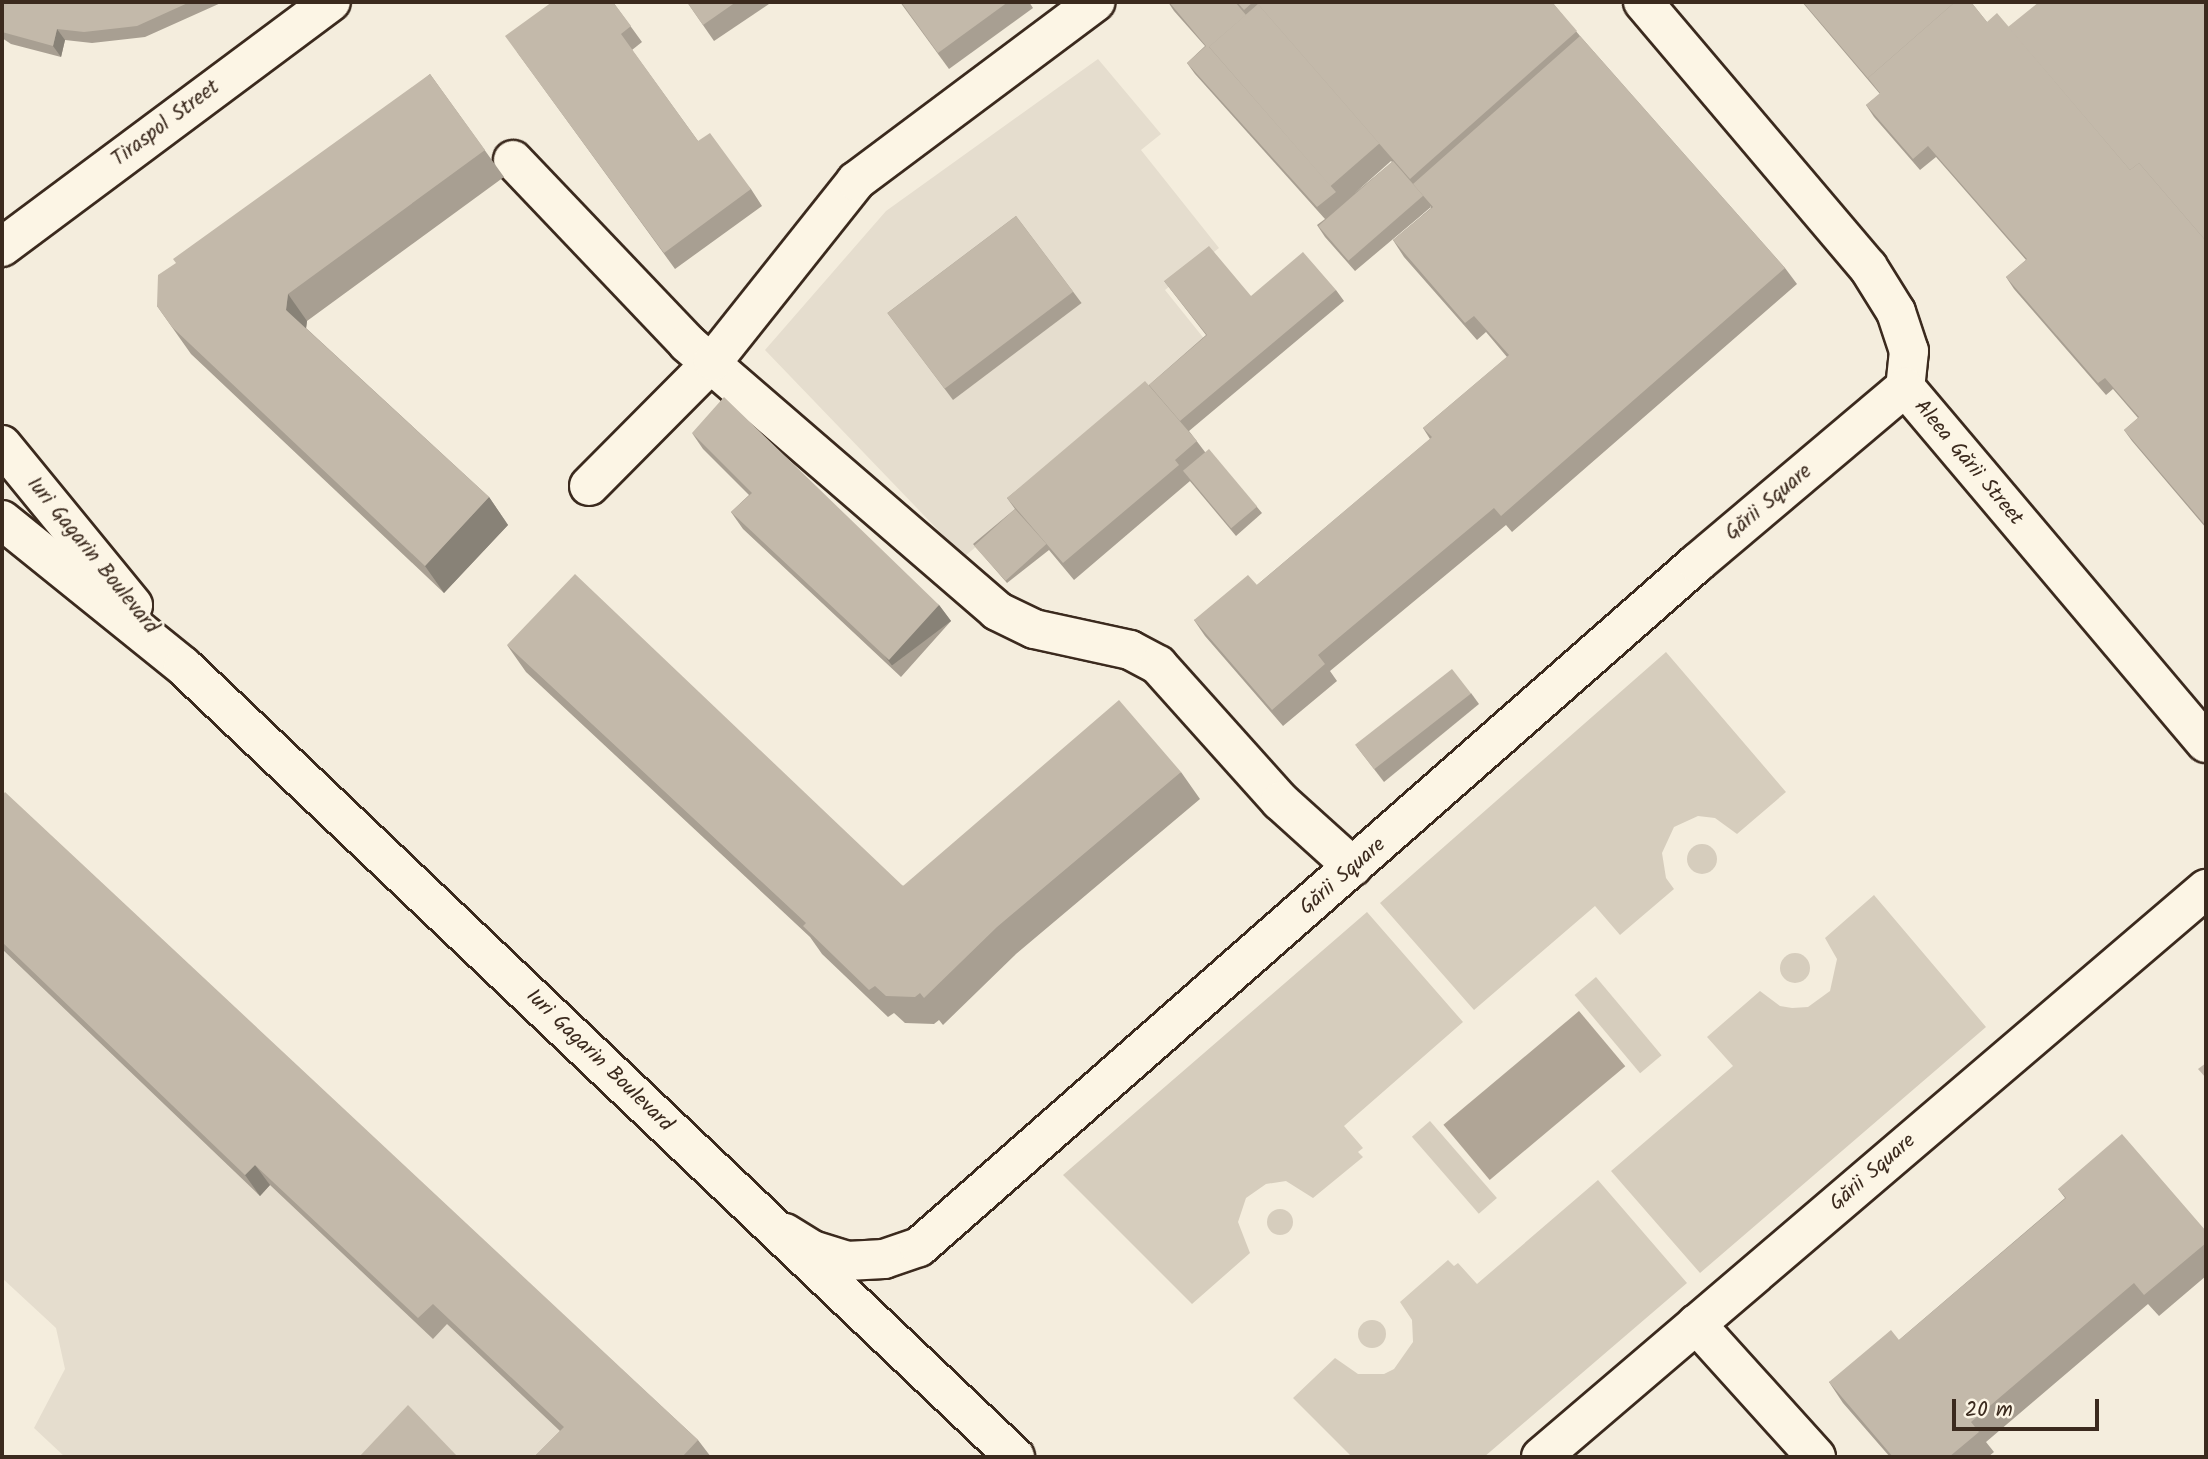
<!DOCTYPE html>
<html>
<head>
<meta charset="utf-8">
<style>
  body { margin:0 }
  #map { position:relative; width:2208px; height:1459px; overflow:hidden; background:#f4eddd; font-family:Kalam,sans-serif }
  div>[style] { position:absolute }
  .built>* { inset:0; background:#e5ddce }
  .green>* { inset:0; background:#d6cdbd; transform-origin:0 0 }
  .round { border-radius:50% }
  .water>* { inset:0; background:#b0a596; transform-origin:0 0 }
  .roads { filter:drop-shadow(2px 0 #3b2a1e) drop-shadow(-2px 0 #3b2a1e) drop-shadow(0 2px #3b2a1e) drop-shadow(0 -2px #3b2a1e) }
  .minor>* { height:38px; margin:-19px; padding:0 19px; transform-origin:19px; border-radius:19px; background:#fcf5e5 }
  .major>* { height:38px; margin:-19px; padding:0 19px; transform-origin:19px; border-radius:19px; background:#fcf5e5 }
  .wall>* { inset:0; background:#a89f92; transform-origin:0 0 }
  .shaded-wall>* { inset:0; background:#888277; transform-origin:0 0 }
  .building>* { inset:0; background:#c3b9aa; transform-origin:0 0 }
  span { translate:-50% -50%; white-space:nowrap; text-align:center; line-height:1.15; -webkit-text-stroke:5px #fcf5e5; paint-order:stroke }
  .street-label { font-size:21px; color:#3b2a1e }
  .frame { position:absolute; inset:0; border:4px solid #3b2a1e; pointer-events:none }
  .scale { position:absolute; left:1952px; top:1399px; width:147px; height:32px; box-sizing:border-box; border:4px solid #3b2a1e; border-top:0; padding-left:9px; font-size:21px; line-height:24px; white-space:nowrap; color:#3b2a1e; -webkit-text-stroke:5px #fcf5e5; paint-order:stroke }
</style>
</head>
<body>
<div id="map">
  <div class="built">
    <i style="clip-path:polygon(1098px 59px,1161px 134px,1141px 150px,1219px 248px,1165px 290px,1210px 346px,964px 557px,765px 350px,886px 211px)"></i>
    <i style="clip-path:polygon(2px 833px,709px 1457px,65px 1457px,34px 1428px,65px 1369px,56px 1328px,2px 1278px)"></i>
  </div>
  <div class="green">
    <i style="clip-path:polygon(1666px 652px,1786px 792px,1737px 834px,1715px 818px,1698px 816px,1674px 827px,1662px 853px,1666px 878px,1674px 889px,1620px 935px,1595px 906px,1474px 1010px,1380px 903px)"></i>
    <i class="round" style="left:1687px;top:844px;width:30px;height:30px"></i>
    <i style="clip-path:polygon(1874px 895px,1986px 1027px,1700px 1273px,1611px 1171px,1733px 1066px,1707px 1037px,1760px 991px,1780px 1006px,1792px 1008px,1808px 1007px,1830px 991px,1837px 959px,1825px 938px)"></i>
    <i style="clip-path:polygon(1367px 912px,1463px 1022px,1344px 1126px,1363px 1148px,1358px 1152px,1363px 1157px,1313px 1198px,1286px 1181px,1266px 1184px,1246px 1198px,1238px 1222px,1250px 1253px,1192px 1304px,1063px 1175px)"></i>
    <i class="round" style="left:1780px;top:953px;width:30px;height:30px"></i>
    <i style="left:1596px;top:977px;width:102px;height:28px;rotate:50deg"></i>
    <i style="left:1430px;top:1121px;width:102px;height:24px;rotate:49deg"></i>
    <i style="clip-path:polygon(1598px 1180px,1687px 1283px,1484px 1457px,1352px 1457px,1293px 1398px,1335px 1358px,1358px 1374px,1384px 1374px,1394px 1369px,1413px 1342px,1412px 1320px,1400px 1302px,1448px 1260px,1454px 1266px,1458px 1263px,1477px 1284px)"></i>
    <i class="round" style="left:1267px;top:1209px;width:26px;height:26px"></i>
    <i class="round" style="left:1358px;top:1320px;width:28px;height:28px"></i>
  </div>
  <div class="water">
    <i style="left:1579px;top:1011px;width:72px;height:177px;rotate:50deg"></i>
  </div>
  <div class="roads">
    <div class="minor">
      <i style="left:1643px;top:2px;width:348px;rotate:49.7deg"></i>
      <i style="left:1868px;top:267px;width:53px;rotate:58.1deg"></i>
      <i style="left:1896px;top:312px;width:41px;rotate:71.6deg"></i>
      <i style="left:1909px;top:351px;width:36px;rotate:96deg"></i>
      <i style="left:1905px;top:387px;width:466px;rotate:49.8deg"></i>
      <i style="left:513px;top:160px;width:253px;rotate:46.4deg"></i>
      <i style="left:687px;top:343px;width:410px;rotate:40.8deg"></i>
      <i style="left:997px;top:611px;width:41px;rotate:25.9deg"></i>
      <i style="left:1034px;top:629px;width:98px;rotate:12.3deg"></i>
      <i style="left:1130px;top:650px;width:32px;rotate:28deg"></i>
      <i style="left:1158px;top:665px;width:183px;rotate:48.1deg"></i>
      <i style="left:1280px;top:801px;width:98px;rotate:42.1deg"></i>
      <i style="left:2px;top:247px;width:410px;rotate:-36.7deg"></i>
      <i style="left:589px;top:486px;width:176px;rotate:-45.2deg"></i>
      <i style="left:713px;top:361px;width:230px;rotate:-51.5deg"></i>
      <i style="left:856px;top:181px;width:299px;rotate:-36.8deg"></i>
      <i style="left:785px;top:1233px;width:32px;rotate:32deg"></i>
      <i style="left:812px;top:1250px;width:37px;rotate:17deg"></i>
      <i style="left:847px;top:1261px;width:37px;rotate:-3deg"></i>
      <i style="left:884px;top:1259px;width:37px;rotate:-19deg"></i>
      <i style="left:919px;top:1247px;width:1036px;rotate:-41.32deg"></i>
      <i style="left:1697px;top:563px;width:272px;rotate:-40.2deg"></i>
      <i style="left:1696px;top:1324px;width:179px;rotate:47.9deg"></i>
      <i style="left:1541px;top:1457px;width:875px;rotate:-40.5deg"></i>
    </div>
    <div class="major">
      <i style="left:2px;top:445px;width:207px;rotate:50.7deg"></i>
      <i style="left:2px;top:520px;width:233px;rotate:38.9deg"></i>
      <i style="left:183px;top:666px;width:1148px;rotate:43.55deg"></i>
    </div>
  </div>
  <div class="wall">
    <i style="clip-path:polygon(2px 2px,223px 2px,145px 37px,92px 43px,65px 40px,61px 57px,11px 44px,2px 38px)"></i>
    <i style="clip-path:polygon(613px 2px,642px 42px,632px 50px,698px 141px,751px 189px,762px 206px,675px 269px,517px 52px)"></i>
    <i style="clip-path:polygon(687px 2px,772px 2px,714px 41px)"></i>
    <i style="clip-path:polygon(900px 2px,1029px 2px,1033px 8px,949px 69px)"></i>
    <i style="clip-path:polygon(evenodd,1168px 2px,1552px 2px,1580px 36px,1785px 268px,1797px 284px,1512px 532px,1506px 525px,1330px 671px,1337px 681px,1283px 726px,1205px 636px,1194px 620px,1257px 585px,1430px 439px,1423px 428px,1507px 357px,1486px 332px,1477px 340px,1404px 257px,1393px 240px,1431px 208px,1430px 206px,1431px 207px,1355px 271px,1325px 237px,1317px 225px,1325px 219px,1195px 74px,1187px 63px,1205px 46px,1174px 11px,1168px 2px,1391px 161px,1392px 162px,1355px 193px,1391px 161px)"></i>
    <i style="clip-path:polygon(1802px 2px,1971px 2px,1987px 22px,2008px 27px,2206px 2px,2206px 528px,2132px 441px,2124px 430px,2138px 418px,2113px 389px,2106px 395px,2014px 289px,2006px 277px,2026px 260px,1936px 157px,1920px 170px,1874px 117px,1866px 105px,1880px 94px)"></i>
    <i style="clip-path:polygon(430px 74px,504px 177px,307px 321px,306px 328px,489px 497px,508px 525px,444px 593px,191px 354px,157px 306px)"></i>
    <i style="left:1016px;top:216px;width:109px;height:161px;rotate:53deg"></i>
    <i style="clip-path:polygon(1164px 281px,1251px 296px,1336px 290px,1344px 301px,1189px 431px,1205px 452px,1257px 507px,1262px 513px,1236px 536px,1189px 480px,1190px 481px,1074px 580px,1049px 550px,1007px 583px,973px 544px,1015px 509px,1007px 498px,1149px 385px,1206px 335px)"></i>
    <i style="clip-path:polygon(692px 433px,939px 605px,951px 621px,901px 677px,743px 529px,731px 512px,749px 495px,703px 449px)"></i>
    <i style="clip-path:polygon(507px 645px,903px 886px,1181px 772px,1200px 799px,1016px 954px,943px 1025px,939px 1020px,934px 1024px,905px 1023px,894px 1013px,888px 1017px,822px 954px,810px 937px,526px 672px)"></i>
    <i style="clip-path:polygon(1471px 693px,1479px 704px,1384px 782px,1357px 747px)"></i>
    <i style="clip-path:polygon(2px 796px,698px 1440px,711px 1457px,534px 1457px,560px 1431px,447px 1324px,433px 1339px,270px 1185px,260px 1196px,2px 949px)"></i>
    <i style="clip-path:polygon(2058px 1189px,2206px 1231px,2206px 1276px,2159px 1316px,2148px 1304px,1986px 1442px,1994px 1452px,1988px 1457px,1890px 1457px,1843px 1403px,1829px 1382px,1899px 1340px,2065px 1198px)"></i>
  </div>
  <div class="shaded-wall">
    <i style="clip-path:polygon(57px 29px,65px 40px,61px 57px,53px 46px)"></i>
    <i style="clip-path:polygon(288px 294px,307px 321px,305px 337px,286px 310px)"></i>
    <i style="clip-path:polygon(489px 497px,508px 525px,444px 593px,425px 566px)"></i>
    <i style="left:939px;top:605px;width:20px;height:74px;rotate:53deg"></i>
    <i style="clip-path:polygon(255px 1165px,270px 1185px,260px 1196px,245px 1175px)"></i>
  </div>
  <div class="building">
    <i style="clip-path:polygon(2px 2px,190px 2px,137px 26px,84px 32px,57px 29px,53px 46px,2px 32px)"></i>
    <i style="clip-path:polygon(552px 2px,613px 2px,631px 26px,621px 34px,698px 141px,710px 133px,751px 189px,664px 253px,505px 36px)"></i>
    <i style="clip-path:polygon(687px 2px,736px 2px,703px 25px)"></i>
    <i style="clip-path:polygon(901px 2px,1008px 2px,938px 53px)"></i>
    <i style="clip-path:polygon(1169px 2px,1235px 2px,1246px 15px,1209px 47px,1336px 192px,1317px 207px,1187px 63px,1206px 46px)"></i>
    <i style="clip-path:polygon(1237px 2px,1253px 2px,1244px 10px)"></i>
    <i style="clip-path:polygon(1256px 2px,1552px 2px,1577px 31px,1410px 179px)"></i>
    <i style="clip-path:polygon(1803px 2px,1955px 2px,1868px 78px,1872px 83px)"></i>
    <i style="clip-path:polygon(1955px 2px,1971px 2px,1987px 22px,1997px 13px,2130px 170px,2139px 163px,2206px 241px,2206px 526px,2124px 430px,2139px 417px,2105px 378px,2098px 383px,2006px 277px,2027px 259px,1928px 146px,1913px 159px,1866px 105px,1880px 93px,1868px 78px)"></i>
    <i style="clip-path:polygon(2039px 2px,2206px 2px,2206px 241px,2139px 163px,2130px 170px,2008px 27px)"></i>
    <i style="left:1258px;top:4px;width:185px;height:65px;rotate:49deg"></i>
    <i style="clip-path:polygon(1580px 36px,1785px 268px,1501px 516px,1494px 508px,1318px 655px,1325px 664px,1272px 710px,1194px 620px,1248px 575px,1257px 585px,1432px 437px,1423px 428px,1509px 355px,1474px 316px,1465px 323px,1393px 240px,1433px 207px,1413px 184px)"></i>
    <i style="clip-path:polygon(430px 74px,485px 150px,288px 294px,286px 310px,489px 497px,425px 566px,172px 327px,157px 306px,158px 275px,176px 263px,173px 259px)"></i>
    <i style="left:1393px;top:161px;width:46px;height:99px;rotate:49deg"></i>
    <i style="left:1016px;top:216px;width:95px;height:161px;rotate:53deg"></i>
    <i style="clip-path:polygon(1209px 246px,1251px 296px,1303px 252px,1336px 290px,1180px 421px,1149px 385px,1207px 335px,1164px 281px)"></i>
    <i style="clip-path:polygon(1145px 381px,1197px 441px,1175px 460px,1179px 465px,1063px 563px,1007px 498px)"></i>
    <i style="clip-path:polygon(724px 397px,939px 605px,889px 660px,731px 512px,752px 493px,692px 433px)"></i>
    <i style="left:1209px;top:449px;width:75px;height:34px;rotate:50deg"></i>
    <i style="left:1015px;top:509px;width:47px;height:55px;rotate:48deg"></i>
    <i style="clip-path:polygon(575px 574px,903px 886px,1119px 700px,1181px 772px,997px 927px,924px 998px,920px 993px,915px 997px,886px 996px,875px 986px,869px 990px,803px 926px,806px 923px,507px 645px)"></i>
    <i style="left:1452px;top:669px;width:31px;height:123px;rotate:52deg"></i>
    <i style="clip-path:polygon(5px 792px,698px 1440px,682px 1457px,534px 1457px,564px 1427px,433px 1304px,418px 1318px,255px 1165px,245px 1175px,2px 942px,2px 796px)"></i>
    <i style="clip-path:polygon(2206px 1063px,2206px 1078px,2198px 1069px)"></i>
    <i style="clip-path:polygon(2122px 1134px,2206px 1231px,2206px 1243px,2144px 1295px,2134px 1283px,1971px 1422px,1979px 1432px,1949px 1457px,1893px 1457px,1829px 1382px,1891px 1330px,1899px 1340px,2066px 1198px,2058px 1189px)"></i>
    <i style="clip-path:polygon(408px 1405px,458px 1457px,359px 1457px)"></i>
  </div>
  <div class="street-label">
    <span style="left:166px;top:124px;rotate:-37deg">Tiraspol Street</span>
    <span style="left:1968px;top:463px;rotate:50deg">Aleea Gării Street</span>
    <span style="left:1769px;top:503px;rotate:-40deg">Gării Square</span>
    <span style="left:92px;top:556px;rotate:51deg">Iuri Gagarin Boulevard</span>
    <span style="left:1343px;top:877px;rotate:-41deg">Gării Square</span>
    <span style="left:599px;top:1061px;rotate:44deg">Iuri Gagarin Boulevard</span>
    <span style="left:1873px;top:1173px;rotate:-41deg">Gării Square</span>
  </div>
  <div class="frame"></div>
  <div class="scale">20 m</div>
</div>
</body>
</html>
